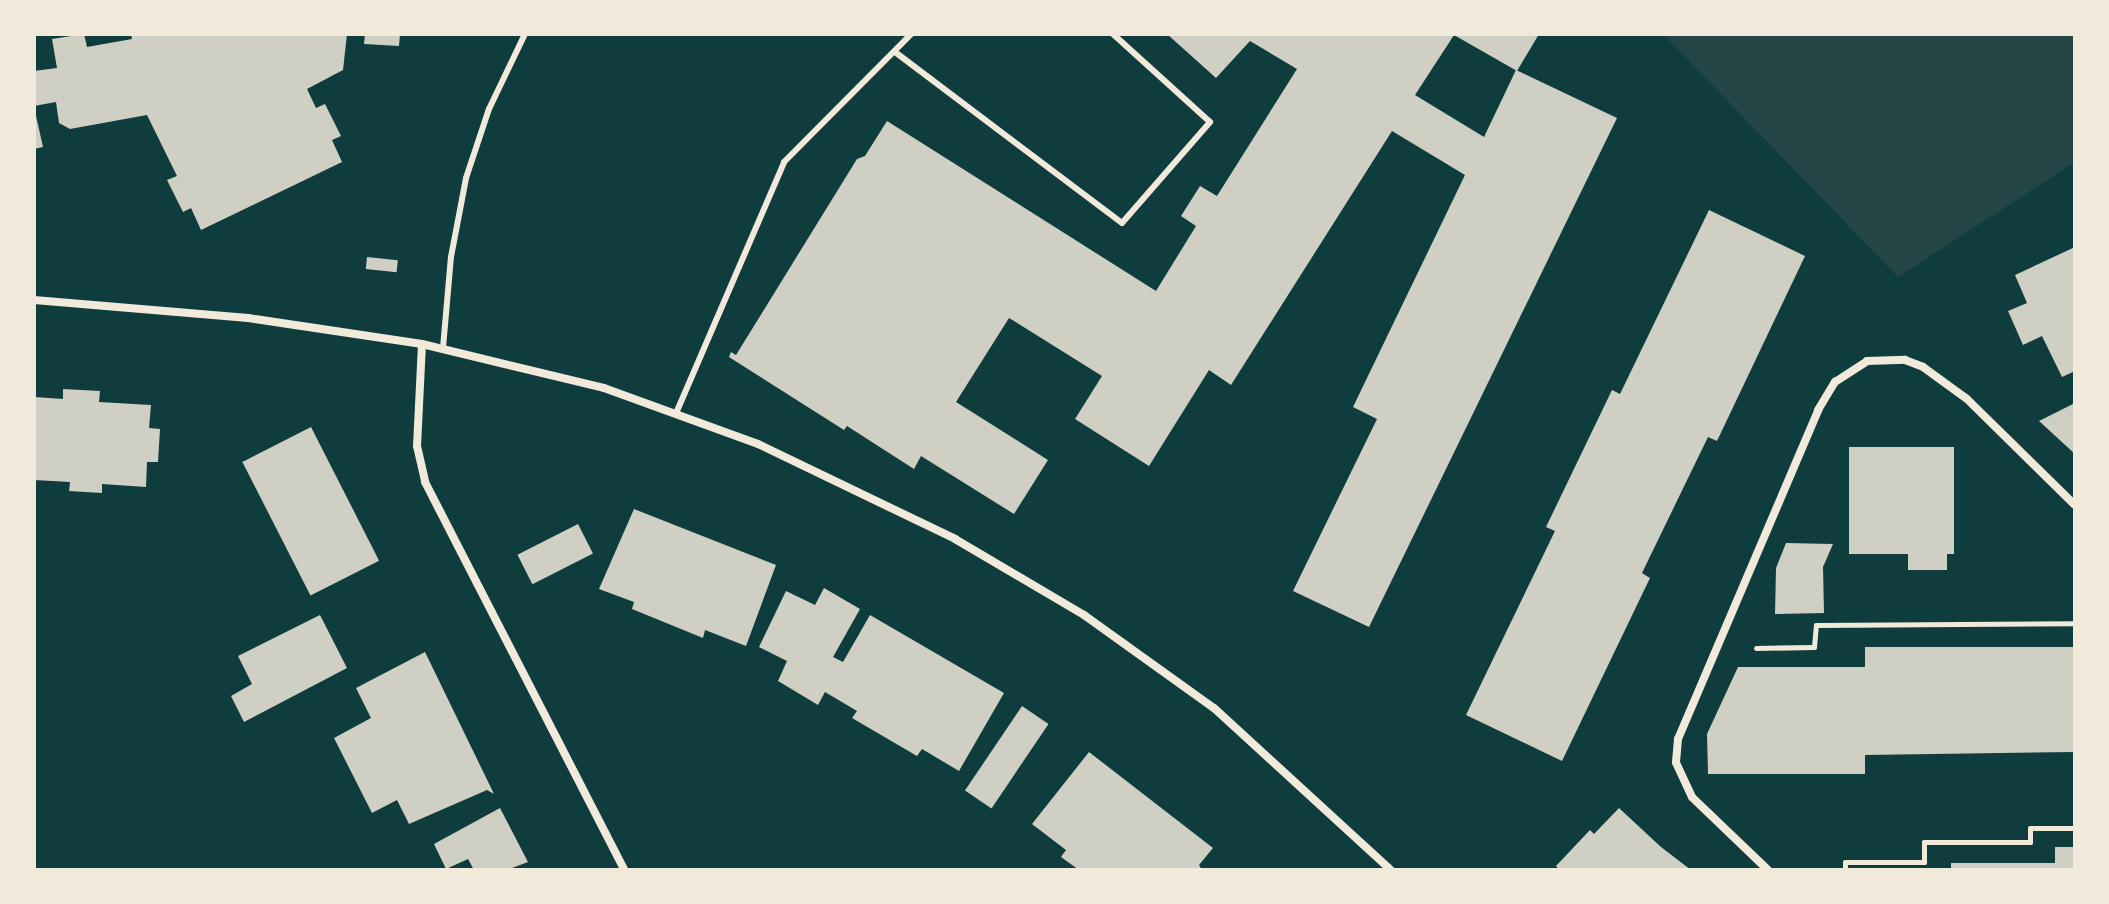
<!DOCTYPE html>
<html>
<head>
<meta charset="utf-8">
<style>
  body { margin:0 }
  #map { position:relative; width:2109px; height:904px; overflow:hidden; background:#0f3d3e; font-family:"Playfair Display",serif }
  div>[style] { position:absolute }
  .green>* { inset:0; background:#244646 }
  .building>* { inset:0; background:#cfcfc3; transform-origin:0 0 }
  .path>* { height:5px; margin:-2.5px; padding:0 2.5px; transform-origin:2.5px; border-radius:2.5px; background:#f1e9da }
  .service>* { height:6px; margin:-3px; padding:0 3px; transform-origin:3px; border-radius:3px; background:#f1e9da }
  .minor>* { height:8px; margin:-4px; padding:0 4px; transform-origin:4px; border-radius:4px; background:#f1e9da }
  span { translate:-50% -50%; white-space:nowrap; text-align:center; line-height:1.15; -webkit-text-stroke:8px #f1e9da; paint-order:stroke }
  .frame { position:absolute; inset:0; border:36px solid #f1e9da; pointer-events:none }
</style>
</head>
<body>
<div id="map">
  <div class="green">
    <i style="clip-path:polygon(1663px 34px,2075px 34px,2075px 162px,1898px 277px)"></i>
  </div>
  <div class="building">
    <i style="clip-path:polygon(84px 34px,87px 47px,132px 39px,131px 34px,347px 34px,343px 70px,307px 89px,316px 108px,325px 104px,341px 136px,332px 140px,342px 162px,201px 230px,191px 208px,183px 212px,167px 180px,177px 176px,147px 115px,70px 129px,59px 123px,56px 102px,34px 106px,34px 71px,57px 68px,52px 39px)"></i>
    <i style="clip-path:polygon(365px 34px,400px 34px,399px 46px,364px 44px)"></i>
    <i style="clip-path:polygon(1167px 34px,1539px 34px,1517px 71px,1454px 35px,1415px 95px,1484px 137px,1516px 70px,1617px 118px,1369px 627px,1293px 591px,1377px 419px,1353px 407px,1465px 175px,1392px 131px,1231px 385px,1209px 370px,1149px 466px,1075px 419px,1102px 376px,1009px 318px,956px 402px,1048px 460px,1014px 514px,921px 456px,914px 469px,847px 426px,844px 430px,729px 357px,731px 352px,736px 355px,857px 159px,865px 156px,887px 121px,1156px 291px,1196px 226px,1181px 216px,1200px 186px,1217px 196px,1297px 69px,1250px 41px,1216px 78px)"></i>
    <i style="clip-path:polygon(34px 107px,43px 147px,34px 149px)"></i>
    <i style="clip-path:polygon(1709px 210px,1805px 256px,1717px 441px,1708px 437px,1642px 573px,1650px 578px,1562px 761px,1466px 715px,1555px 531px,1546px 527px,1612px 390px,1620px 394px)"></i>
    <i style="clip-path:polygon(2075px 247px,2075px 371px,2062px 377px,2042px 336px,2023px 345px,2008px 311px,2027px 303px,2015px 275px)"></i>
    <i style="left:367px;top:257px;width:31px;height:12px;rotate:6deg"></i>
    <i style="clip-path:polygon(63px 389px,100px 391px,99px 402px,151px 405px,149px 428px,160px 429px,158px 462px,147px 462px,146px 487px,102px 484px,102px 493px,69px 491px,70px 482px,34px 480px,35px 397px,63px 399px)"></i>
    <i style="clip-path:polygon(2075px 403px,2075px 454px,2039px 421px)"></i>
    <i style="left:311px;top:427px;width:150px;height:77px;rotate:63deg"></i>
    <i style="clip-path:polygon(1849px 447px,1954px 447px,1954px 554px,1947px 554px,1947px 570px,1908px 570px,1908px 554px,1849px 554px)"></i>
    <i style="clip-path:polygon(634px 509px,776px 565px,746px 646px,705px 630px,703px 638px,632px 609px,634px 602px,599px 589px)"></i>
    <i style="left:578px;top:524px;width:33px;height:68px;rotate:63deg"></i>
    <i style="clip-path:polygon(1786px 543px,1833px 544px,1823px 567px,1824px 613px,1775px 614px,1776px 568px)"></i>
    <i style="clip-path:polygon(824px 588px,860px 609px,833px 657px,843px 662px,870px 615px,1004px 693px,959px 771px,922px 749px,917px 756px,852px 718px,857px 711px,825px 692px,818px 705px,778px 681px,787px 661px,759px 647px,786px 591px,815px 605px)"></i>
    <i style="clip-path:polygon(320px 615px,347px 668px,244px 722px,231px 696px,252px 684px,238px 656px)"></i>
    <i style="clip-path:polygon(1865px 647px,2075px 647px,2075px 752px,1865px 755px,1865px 774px,1708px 774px,1707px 734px,1738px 667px,1865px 667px)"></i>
    <i style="clip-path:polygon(425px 652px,494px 794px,487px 790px,409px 824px,397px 800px,372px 813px,334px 738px,371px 718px,356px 688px)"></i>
    <i style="left:1022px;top:706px;width:32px;height:102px;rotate:34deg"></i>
    <i style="clip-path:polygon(1089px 752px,1213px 848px,1199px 865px,1202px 870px,1079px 870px,1061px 857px,1066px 850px,1032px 824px)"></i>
    <i style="clip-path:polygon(500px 808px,528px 862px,507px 870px,474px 870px,468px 859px,446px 869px,434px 844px)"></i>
    <i style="clip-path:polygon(1619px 808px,1661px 847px,1691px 870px,1559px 870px,1556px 866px,1590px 830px,1594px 834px)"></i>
    <i style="clip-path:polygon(2055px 847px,2075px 847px,2075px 870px,1951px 870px,1951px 863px,2055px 863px)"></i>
  </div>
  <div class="path">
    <i style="left:1756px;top:648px;width:58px;rotate:-1deg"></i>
    <i style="left:1814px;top:647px;width:22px;rotate:-85deg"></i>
    <i style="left:1816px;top:625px;width:259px;rotate:-0.4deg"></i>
    <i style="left:1845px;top:870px;width:8px;rotate:-90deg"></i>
    <i style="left:1845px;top:862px;width:79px"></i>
    <i style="left:1924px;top:862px;width:20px;rotate:-90deg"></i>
    <i style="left:1924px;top:842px;width:106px"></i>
    <i style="left:2030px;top:842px;width:14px;rotate:-90deg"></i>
    <i style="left:2030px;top:828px;width:45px"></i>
  </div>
  <div class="service">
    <i style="left:895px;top:52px;width:284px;rotate:37deg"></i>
    <i style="left:1122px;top:223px;width:134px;rotate:-48.9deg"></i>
    <i style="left:1210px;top:122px;width:131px;rotate:-137.8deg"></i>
    <i style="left:443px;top:348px;width:91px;rotate:-85deg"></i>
    <i style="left:451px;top:257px;width:80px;rotate:-79.2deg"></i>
    <i style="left:466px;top:178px;width:73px;rotate:-71.6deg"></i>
    <i style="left:489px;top:109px;width:83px;rotate:-64.4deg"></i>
    <i style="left:677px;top:411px;width:271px;rotate:-66.7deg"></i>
    <i style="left:784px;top:162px;width:180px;rotate:-45.2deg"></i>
  </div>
  <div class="minor">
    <i style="left:34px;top:300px;width:215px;rotate:4.8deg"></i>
    <i style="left:248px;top:318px;width:176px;rotate:8.5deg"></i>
    <i style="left:422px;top:344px;width:187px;rotate:13.6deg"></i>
    <i style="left:604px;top:388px;width:164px;rotate:20deg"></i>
    <i style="left:758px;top:444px;width:219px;rotate:25.7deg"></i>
    <i style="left:955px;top:539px;width:150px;rotate:30.5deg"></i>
    <i style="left:1084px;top:615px;width:160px;rotate:35.6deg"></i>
    <i style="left:1214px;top:708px;width:240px;rotate:42.5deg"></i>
    <i style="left:422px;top:344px;width:102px;rotate:92.8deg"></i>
    <i style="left:417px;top:446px;width:37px;rotate:77deg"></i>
    <i style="left:425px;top:482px;width:436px;rotate:62.8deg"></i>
    <i style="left:1768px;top:870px;width:105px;rotate:-136.2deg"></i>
    <i style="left:1692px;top:797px;width:38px;rotate:-115deg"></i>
    <i style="left:1676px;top:762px;width:23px;rotate:-85deg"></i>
    <i style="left:1678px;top:739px;width:358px;rotate:-66.9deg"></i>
    <i style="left:1818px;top:410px;width:33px;rotate:-59deg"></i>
    <i style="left:1835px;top:382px;width:38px;rotate:-33deg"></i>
    <i style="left:1867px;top:361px;width:38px;rotate:-2deg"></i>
    <i style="left:1905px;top:360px;width:19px;rotate:21deg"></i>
    <i style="left:1923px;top:367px;width:54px;rotate:36deg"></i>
    <i style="left:1967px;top:399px;width:151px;rotate:44.5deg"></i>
  </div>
  <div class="frame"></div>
</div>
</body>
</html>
